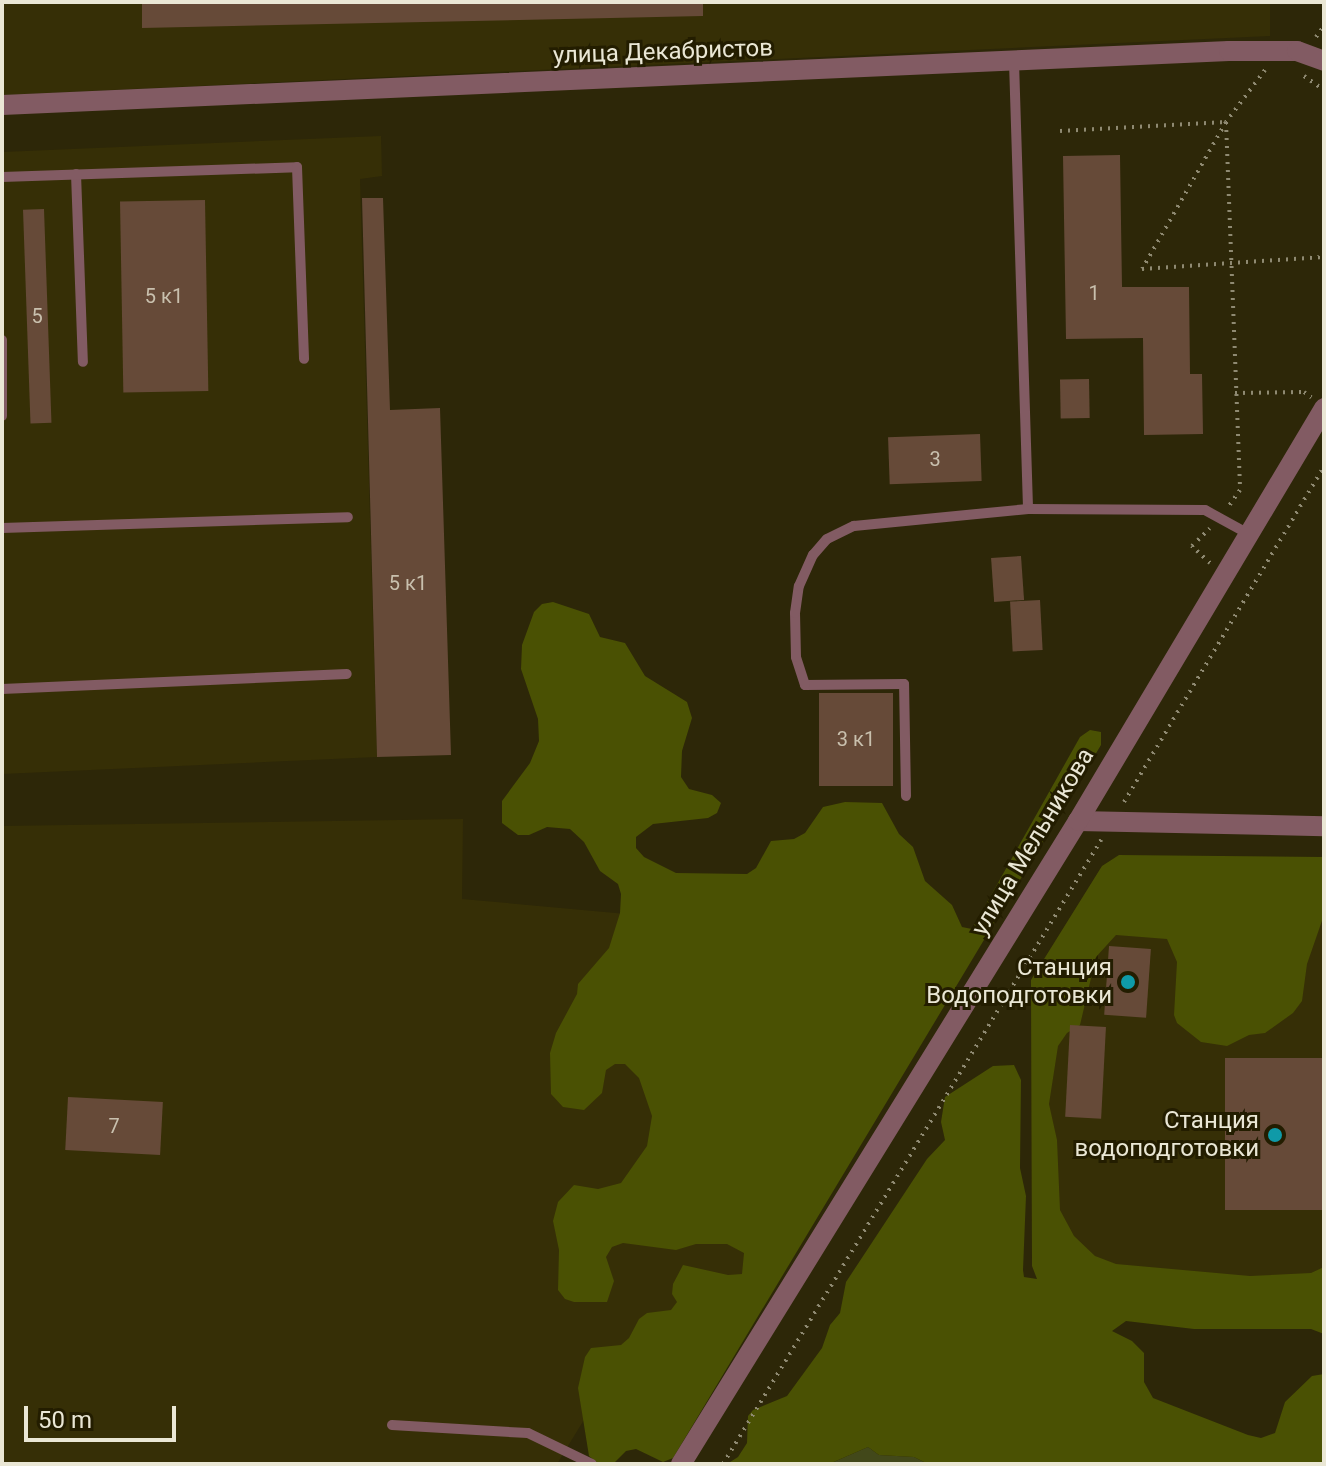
<!DOCTYPE html>
<html>
<head>
<meta charset="utf-8">
<style>
  body { margin:0 }
  #map { position:relative; width:1326px; height:1466px; overflow:hidden; background:#2d2708; font-family:Roboto,sans-serif }
  div>[style] { position:absolute }
  .built>* { inset:0; background:#362f06 }
  .green>* { inset:0; background:#42481a }
  .forest>* { inset:0; background:#4a5103 }
  .building>* { inset:0; background:#664a38; transform-origin:0 0 }
  .path>* { height:4px; margin-top:-2px; transform-origin:0; background:repeating-linear-gradient(90deg,#8f8a72 0 2px,transparent 0 8px) }
  .service>* { height:10px; margin:-5px; padding:0 5px; transform-origin:5px; border-radius:5px; background:#825b63 }
  .minor>* { height:20px; margin:-10px; padding:0 10px; transform-origin:10px; border-radius:10px; background:#825b63 }
  .tertiary>* { height:20px; margin:-10px; padding:0 10px; transform-origin:10px; border-radius:10px; background:#825b63 }
  .dots>* { width:22px; height:22px; translate:-50% -50%; box-sizing:border-box; border:4px solid #231d00; border-radius:50% }
  span { translate:-50% -50%; white-space:nowrap; text-align:center; line-height:1.15; -webkit-text-stroke:6px #231d00; paint-order:stroke }
  .number-label { font-size:20px; color:#c9c0ae }
  .number-label span { -webkit-text-stroke-width:0 }
  .street-label { font-size:24px; color:#eae7d5 }
  .poi-label { font-size:24px; color:#eae7d5 }
  .right { translate:-100% -50%; text-align:right }
  .frame { position:absolute; inset:0; border:4px solid #eae7d5; pointer-events:none }
  .scale { position:absolute; left:24px; top:1406px; width:152px; height:36px; box-sizing:border-box; border:4px solid #eae7d5; border-top:0; padding-left:10px; font-size:24px; line-height:28px; white-space:nowrap; color:#eae7d5; -webkit-text-stroke:6px #231d00; paint-order:stroke }
</style>
</head>
<body>
<div id="map">
  <div class="built">
    <i style="clip-path:polygon(2px 2px,1270px 2px,1270px 36px,2px 95px)"></i>
    <i style="clip-path:polygon(381px 136px,382px 176px,360px 179px,377px 757px,2px 774px,2px 152px)"></i>
    <i style="clip-path:polygon(463px 819px,462px 899px,957px 944px,706px 1370px,615px 1369px,557px 1464px,2px 1464px,2px 826px)"></i>
    <i style="clip-path:polygon(1119px 856px,1324px 857px,1324px 1284px,1032px 1266px,1031px 980px,1102px 866px)"></i>
  </div>
  <div class="green">
    <i style="clip-path:polygon(868px 1447px,879px 1455px,914px 1457px,928px 1464px,829px 1464px)"></i>
  </div>
  <div class="forest">
    <i style="clip-path:polygon(553px 602px,589px 614px,600px 637px,625px 643px,645px 676px,687px 702px,692px 718px,682px 751px,681px 777px,689px 789px,712px 795px,721px 803px,717px 813px,708px 818px,653px 824px,636px 837px,636px 848px,644px 857px,676px 873px,747px 874px,756px 868px,771px 841px,794px 839px,805px 833px,823px 807px,845px 802px,882px 803px,899px 834px,913px 847px,925px 881px,952px 905px,962px 927px,972px 929px,1080px 737px,1090px 730px,1101px 732px,1101px 745px,724px 1373px,673px 1458px,663px 1462px,636px 1449px,626px 1451px,613px 1464px,599px 1464px,589px 1456px,578px 1388px,585px 1357px,591px 1348px,621px 1345px,629px 1338px,639px 1319px,647px 1313px,671px 1310px,677px 1302px,672px 1294px,673px 1284px,683px 1265px,728px 1275px,742px 1274px,744px 1253px,727px 1244px,696px 1244px,676px 1250px,623px 1243px,612px 1247px,606px 1257px,614px 1281px,607px 1302px,574px 1302px,565px 1299px,558px 1290px,559px 1250px,553px 1221px,558px 1202px,574px 1185px,598px 1189px,621px 1183px,647px 1146px,652px 1116px,639px 1078px,625px 1064px,615px 1064px,606px 1070px,602px 1093px,584px 1110px,563px 1107px,551px 1094px,550px 1053px,556px 1033px,577px 994px,578px 984px,609px 948px,620px 913px,621px 894px,618px 884px,600px 871px,584px 842px,570px 829px,547px 827px,529px 835px,518px 835px,502px 823px,502px 801px,530px 763px,539px 741px,538px 719px,521px 669px,522px 645px,534px 612px,542px 604px)"></i>
    <i style="clip-path:polygon(1119px 855px,1324px 857px,1324px 915px,1307px 964px,1302px 1001px,1293px 1013px,1265px 1033px,1249px 1035px,1227px 1046px,1201px 1042px,1177px 1023px,1174px 1015px,1177px 962px,1167px 939px,1116px 935px,1096px 957px,1080px 1025px,1067px 1033px,1058px 1046px,1049px 1104px,1057px 1140px,1060px 1210px,1074px 1236px,1095px 1256px,1116px 1264px,1250px 1276px,1311px 1273px,1324px 1267px,1324px 1334px,1311px 1329px,1194px 1329px,1126px 1321px,1112px 1331px,1132px 1341px,1144px 1353px,1144px 1382px,1153px 1398px,1248px 1435px,1261px 1438px,1275px 1433px,1285px 1402px,1312px 1376px,1324px 1374px,1324px 1464px,928px 1464px,914px 1457px,879px 1455px,868px 1447px,829px 1464px,727px 1464px,738px 1457px,747px 1443px,748px 1416px,753px 1410px,787px 1396px,822px 1348px,830px 1325px,840px 1313px,846px 1282px,927px 1159px,945px 1140px,941px 1122px,945px 1097px,993px 1066px,1014px 1065px,1021px 1080px,1020px 1168px,1026px 1196px,1023px 1270px,1024px 1277px,1037px 1279px,1032px 1266px,1031px 980px,1102px 866px)"></i>
  </div>
  <div class="building">
    <i style="clip-path:polygon(142px 2px,703px 2px,703px 16px,142px 28px)"></i>
    <i style="clip-path:polygon(1120px 155px,1122px 287px,1189px 287px,1190px 374px,1202px 374px,1203px 434px,1144px 435px,1143px 338px,1066px 339px,1063px 156px)"></i>
    <i style="clip-path:polygon(362px 198px,383px 198px,390px 410px,440px 408px,451px 755px,377px 757px)"></i>
    <i style="left:205px;top:200px;width:191px;height:85px;rotate:89deg"></i>
    <i style="left:44px;top:209px;width:214px;height:21px;rotate:88deg"></i>
    <i style="left:1089px;top:379px;width:39px;height:29px;rotate:89deg"></i>
    <i style="left:980px;top:434px;width:47px;height:92px;rotate:88deg"></i>
    <i style="left:1021px;top:556px;width:44px;height:30px;rotate:86deg"></i>
    <i style="left:1040px;top:600px;width:50px;height:30px;rotate:87deg"></i>
    <i style="left:819px;top:693px;width:74px;height:93px"></i>
    <i style="left:1109px;top:946px;width:42px;height:69px;rotate:4deg"></i>
    <i style="left:1070px;top:1025px;width:36px;height:92px;rotate:3deg"></i>
    <i style="left:1324px;top:1058px;width:152px;height:99px;rotate:90deg"></i>
    <i style="left:68px;top:1097px;width:95px;height:53px;rotate:3deg"></i>
  </div>
  <div class="path">
    <i style="left:1316px;top:37px;width:14px;rotate:-54deg"></i>
    <i style="left:1265px;top:70px;width:65px;rotate:126.9deg"></i>
    <i style="left:1226px;top:122px;width:169px;rotate:119.7deg"></i>
    <i style="left:1142px;top:269px;width:182px;rotate:-3.8deg"></i>
    <i style="left:1304px;top:76px;width:24px;rotate:35deg"></i>
    <i style="left:1060px;top:131px;width:166px;rotate:-3.1deg"></i>
    <i style="left:1226px;top:122px;width:368px;rotate:87.8deg"></i>
    <i style="left:1240px;top:490px;width:19px;rotate:125deg"></i>
    <i style="left:1235px;top:393px;width:69px;rotate:-0.8deg"></i>
    <i style="left:1304px;top:392px;width:9px;rotate:36deg"></i>
    <i style="left:1210px;top:563px;width:25px;rotate:-137deg"></i>
    <i style="left:1192px;top:546px;width:25px;rotate:-45deg"></i>
    <i style="left:1124px;top:802px;width:391px;rotate:-59.2deg"></i>
    <i style="left:723px;top:1464px;width:730px;rotate:-58.79deg"></i>
  </div>
  <div class="service">
    <i style="left:1014px;top:62px;width:447px;rotate:88.2deg"></i>
    <i style="left:76px;top:174px;width:188px;rotate:87.9deg"></i>
    <i style="left:2px;top:177px;width:295px;rotate:-1.9deg"></i>
    <i style="left:297px;top:167px;width:192px;rotate:87.9deg"></i>
    <i style="left:2px;top:340px;width:76px;rotate:90deg"></i>
    <i style="left:2px;top:528px;width:346px;rotate:-1.8deg"></i>
    <i style="left:2px;top:689px;width:345px;rotate:-2.5deg"></i>
    <i style="left:906px;top:796px;width:112px;rotate:-91deg"></i>
    <i style="left:904px;top:684px;width:99px;rotate:179.4deg"></i>
    <i style="left:805px;top:685px;width:29px;rotate:-108deg"></i>
    <i style="left:796px;top:657px;width:44px;rotate:-91.3deg"></i>
    <i style="left:795px;top:613px;width:27px;rotate:-82deg"></i>
    <i style="left:799px;top:586px;width:34px;rotate:-66deg"></i>
    <i style="left:813px;top:555px;width:21px;rotate:-49deg"></i>
    <i style="left:827px;top:539px;width:30px;rotate:-26deg"></i>
    <i style="left:854px;top:526px;width:175px;rotate:-5.6deg"></i>
    <i style="left:1028px;top:509px;width:177px;rotate:0.3deg"></i>
    <i style="left:1205px;top:510px;width:48px;rotate:28.7deg"></i>
    <i style="left:392px;top:1425px;width:136px;rotate:3.4deg"></i>
    <i style="left:528px;top:1433px;width:71px;rotate:25.8deg"></i>
  </div>
  <div class="minor">
    <i style="left:1078px;top:821px;width:246px;rotate:1.2deg"></i>
  </div>
  <div class="tertiary">
    <i style="left:2px;top:105px;width:1228px;rotate:-2.52deg"></i>
    <i style="left:1229px;top:51px;width:68px"></i>
    <i style="left:1297px;top:51px;width:29px;rotate:20deg"></i>
    <i style="left:681px;top:1464px;width:756px;rotate:-58.31deg"></i>
    <i style="left:1078px;top:821px;width:481px;rotate:-59.2deg"></i>
  </div>
  <div class="dots">
    <i style="left:1128px;top:982px;background:#0f9aa8"></i>
    <i style="left:1275px;top:1135px;background:#0f9aa8"></i>
  </div>
  <div class="number-label">
    <span style="left:1094px;top:293px">1</span>
    <span style="left:164px;top:296px">5 к1</span>
    <span style="left:37px;top:316px">5</span>
    <span style="left:935px;top:459px">3</span>
    <span style="left:408px;top:583px">5 к1</span>
    <span style="left:856px;top:739px">3 к1</span>
    <span style="left:114px;top:1126px">7</span>
  </div>
  <div class="street-label">
    <span style="left:663px;top:52px;rotate:-2deg">улица Декабристов</span>
    <span style="left:1033px;top:842px;rotate:-59deg">улица Мельникова</span>
  </div>
  <div class="poi-label">
    <span class="right" style="left:1112px;top:982px">Станция<br>Водоподготовки</span>
    <span class="right" style="left:1259px;top:1135px">Станция<br>водоподготовки</span>
  </div>
  <div class="frame"></div>
  <div class="scale">50 m</div>
</div>
</body>
</html>
